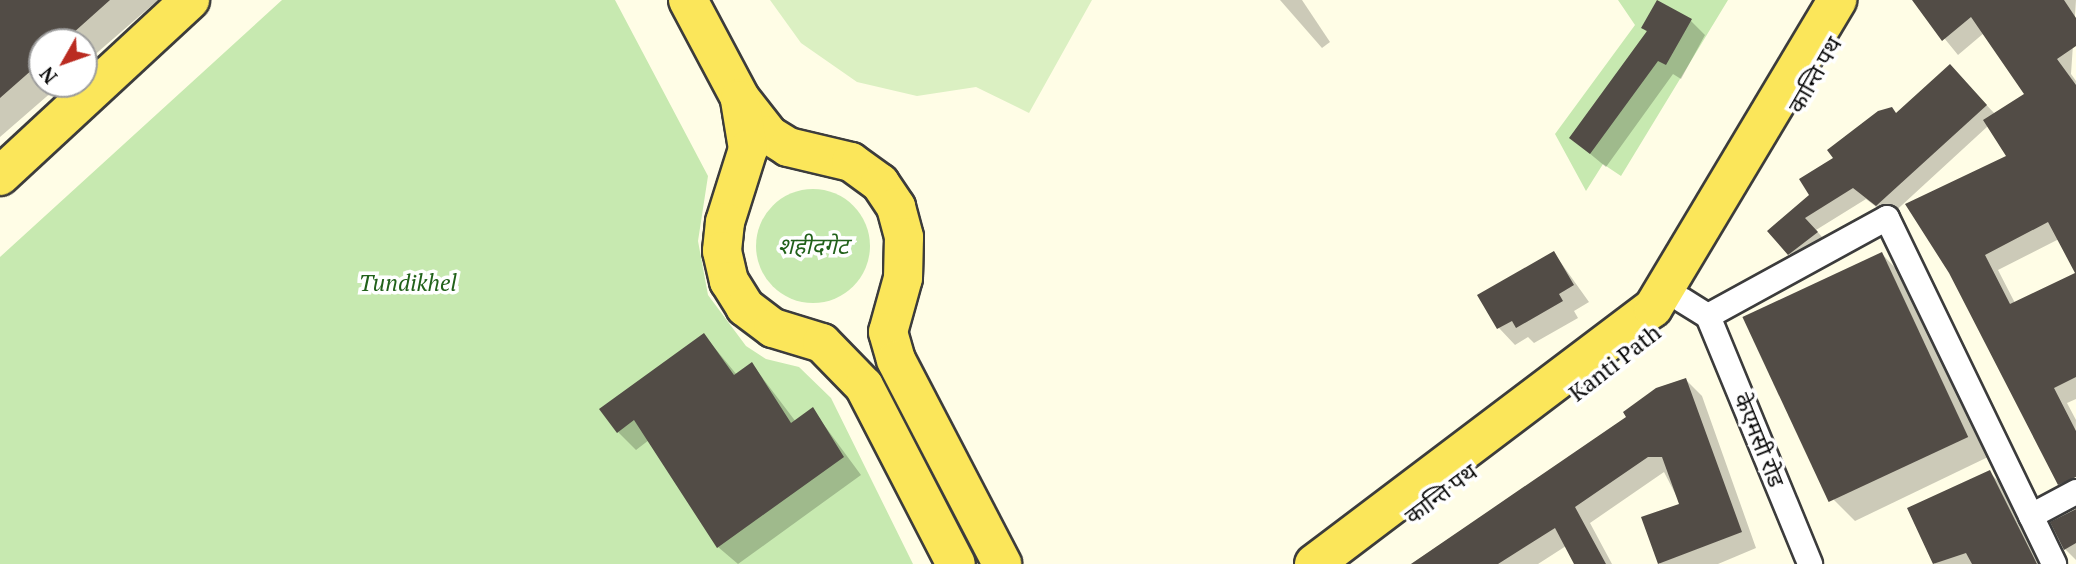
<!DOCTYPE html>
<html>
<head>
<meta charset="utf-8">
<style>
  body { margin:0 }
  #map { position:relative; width:2076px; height:564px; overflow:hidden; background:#fffde6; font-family:"PT Serif","Noto Sans Devanagari",serif }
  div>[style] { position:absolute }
  .green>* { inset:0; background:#c7e9b0 }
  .round { border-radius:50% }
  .pitch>* { inset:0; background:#dbf0c2 }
  .shadow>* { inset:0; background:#0003 }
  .building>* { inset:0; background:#524c46; transform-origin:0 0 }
  .roads { filter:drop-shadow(2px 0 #3c3c3c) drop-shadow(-2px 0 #3c3c3c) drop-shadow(0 2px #3c3c3c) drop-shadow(0 -2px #3c3c3c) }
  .minor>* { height:24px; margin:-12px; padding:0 12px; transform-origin:12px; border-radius:12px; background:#fff }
  .primary>* { height:38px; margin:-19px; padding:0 19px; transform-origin:19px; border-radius:19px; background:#fbe65a }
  span { translate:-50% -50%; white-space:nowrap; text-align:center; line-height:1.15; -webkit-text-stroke:7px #fff; paint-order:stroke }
  .street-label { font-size:23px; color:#090909 }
  .park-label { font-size:23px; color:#21611a; font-style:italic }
  .north { position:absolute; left:28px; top:28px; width:70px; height:70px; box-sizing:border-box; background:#fff; border:2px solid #9d9d9d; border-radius:50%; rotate:230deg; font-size:19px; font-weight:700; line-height:28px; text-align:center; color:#090909 }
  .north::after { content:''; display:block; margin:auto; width:24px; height:32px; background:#ba2b21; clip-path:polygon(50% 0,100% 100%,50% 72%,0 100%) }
</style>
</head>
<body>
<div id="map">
  <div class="green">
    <i style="clip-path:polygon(282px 0,615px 0,708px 176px,698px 241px,708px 295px,746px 346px,766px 359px,799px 367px,831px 398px,913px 564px,0 564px,0 257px)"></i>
    <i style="clip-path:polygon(1618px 0,1728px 0,1621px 176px,1603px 164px,1586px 191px,1555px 134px,1635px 25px)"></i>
    <i class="round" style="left:756px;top:189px;width:114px;height:114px"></i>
  </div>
  <div class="pitch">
    <i style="clip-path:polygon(770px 0,1092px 0,1029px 113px,976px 87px,917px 96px,857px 82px,801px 43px)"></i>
  </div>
  <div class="shadow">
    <i style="clip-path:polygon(0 0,158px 0,84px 64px,84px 42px,42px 42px,42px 84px,61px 84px,0 137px)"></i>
    <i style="clip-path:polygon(1280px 0,1302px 0,1330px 42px,1322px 48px)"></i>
    <i style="clip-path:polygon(1913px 0,2076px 0,2071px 74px,2076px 81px,2076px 272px,2059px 239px,1998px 270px,2015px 303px,2076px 275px,2076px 399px,2067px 403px,2076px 420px,2074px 499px,2059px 484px,1950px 272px,2008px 156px,1988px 126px,1889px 217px,1866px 199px,1816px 230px,1828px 244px,1801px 266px,1769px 231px,1811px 195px,1836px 158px,1961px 78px,1995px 114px,2027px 94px,1984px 33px,1958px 55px)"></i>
    <i style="clip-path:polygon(1691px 21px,1705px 35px,1681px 79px,1673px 74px,1606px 167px,1571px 138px,1648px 33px,1643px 28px)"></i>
    <i style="clip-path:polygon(1554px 253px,1589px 302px,1574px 311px,1578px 318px,1534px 343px,1528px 337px,1515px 345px,1499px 328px)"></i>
    <i style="clip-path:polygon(1882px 254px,1902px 275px,1988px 457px,1855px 521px,1834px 500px)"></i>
    <i style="clip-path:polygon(704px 335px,737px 375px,752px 364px,796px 422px,813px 410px,861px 475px,738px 564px,718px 547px,649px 440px,636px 450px,618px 432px)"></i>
    <i style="clip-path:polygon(1686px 380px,1702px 396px,1756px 548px,1718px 564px,1660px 564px,1644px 518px,1681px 505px,1664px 472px,1590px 523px,1612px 564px,1576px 564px,1566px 546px,1538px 564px,1411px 564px)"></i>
    <i style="clip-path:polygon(1989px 472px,2010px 493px,2043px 564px,1935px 564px,1909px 509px)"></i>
    <i style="clip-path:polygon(2076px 510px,2076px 560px,2065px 549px)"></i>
  </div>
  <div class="building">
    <i style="clip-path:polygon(0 0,110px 0,63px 42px,42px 42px,42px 61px,0 98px)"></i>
    <i style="clip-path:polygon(1657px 0,1692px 19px,1666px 65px,1658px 61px,1590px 154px,1569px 138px,1647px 31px,1641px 28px)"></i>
    <i style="clip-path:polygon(evenodd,1912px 0,2064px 0,2076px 18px,2076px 46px,2057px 59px,2076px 85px,2076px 377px,2054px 388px,2076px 431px,2076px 477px,2058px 485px,1949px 273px,1905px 204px,2006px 156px,1983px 120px,2024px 94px,1971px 17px,1942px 41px,1912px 0,2048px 222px,2075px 273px,2010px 304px,1985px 255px,2048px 222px)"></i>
    <i style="clip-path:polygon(1950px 64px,1987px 105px,1876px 206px,1853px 188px,1805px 218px,1818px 232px,1788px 255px,1767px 231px,1809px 195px,1799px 179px,1833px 158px,1827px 150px,1878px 111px,1892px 107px,1896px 113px)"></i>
    <i style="clip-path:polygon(1554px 251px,1574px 285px,1559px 294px,1563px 301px,1516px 328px,1512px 321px,1497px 329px,1477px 295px)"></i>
    <i style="left:1882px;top:252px;width:204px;height:154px;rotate:65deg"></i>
    <i style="clip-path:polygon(704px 333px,734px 375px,752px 362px,791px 423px,813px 407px,844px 457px,717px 548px,634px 420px,617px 433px,599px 409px)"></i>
    <i style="clip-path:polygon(1686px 378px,1742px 532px,1658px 564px,1641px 517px,1679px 504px,1662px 457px,1648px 457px,1575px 507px,1606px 564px,1574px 564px,1555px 528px,1498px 564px,1411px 564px,1626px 417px,1623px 412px,1656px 388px)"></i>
    <i style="clip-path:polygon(1990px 470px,2037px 564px,1972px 564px,1966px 553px,1933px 564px,1907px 508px)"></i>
    <i style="clip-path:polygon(2076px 509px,2076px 543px,2064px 550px,2050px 522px)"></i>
  </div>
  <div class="roads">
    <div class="minor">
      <i style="left:1682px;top:300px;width:31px;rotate:32deg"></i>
      <i style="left:1708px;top:316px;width:204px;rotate:-28.7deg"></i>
      <i style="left:1887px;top:218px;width:384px;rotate:64.2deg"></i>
      <i style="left:1708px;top:316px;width:268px;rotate:67.6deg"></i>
      <i style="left:2031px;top:516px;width:51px;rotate:-28.1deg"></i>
    </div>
    <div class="primary">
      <i style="left:688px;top:0;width:111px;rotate:62deg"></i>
      <i style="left:740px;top:98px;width:47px;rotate:51.9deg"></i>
      <i style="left:769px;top:135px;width:22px;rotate:32deg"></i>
      <i style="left:788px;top:147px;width:65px;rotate:13.4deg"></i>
      <i style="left:851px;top:162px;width:36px;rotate:36deg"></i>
      <i style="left:880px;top:183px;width:29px;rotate:56deg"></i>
      <i style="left:896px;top:207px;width:31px;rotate:75deg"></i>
      <i style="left:904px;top:237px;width:41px;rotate:91.4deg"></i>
      <i style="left:903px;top:278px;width:56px;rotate:105.5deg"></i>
      <i style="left:888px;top:332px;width:29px;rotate:74deg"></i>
      <i style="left:896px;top:360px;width:230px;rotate:62.5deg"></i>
      <i style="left:740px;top:100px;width:50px;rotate:80.7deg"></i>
      <i style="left:748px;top:149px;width:77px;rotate:107.5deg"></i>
      <i style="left:725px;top:222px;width:29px;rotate:96deg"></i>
      <i style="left:722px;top:251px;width:31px;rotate:77deg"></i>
      <i style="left:729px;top:281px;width:31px;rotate:58deg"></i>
      <i style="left:745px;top:307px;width:35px;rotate:37deg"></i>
      <i style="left:773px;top:328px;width:51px;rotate:17deg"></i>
      <i style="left:822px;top:343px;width:60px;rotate:45.7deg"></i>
      <i style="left:864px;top:386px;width:200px;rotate:62.7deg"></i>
      <i style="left:0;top:176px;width:259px;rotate:-42.8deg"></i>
      <i style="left:1314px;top:564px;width:425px;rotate:-37.1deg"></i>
      <i style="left:1653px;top:308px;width:359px;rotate:-59.1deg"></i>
    </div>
  </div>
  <div class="street-label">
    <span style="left:1815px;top:75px;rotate:-60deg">कान्ति पथ</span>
    <span style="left:1615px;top:363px;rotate:-38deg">Kanti Path</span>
    <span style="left:1759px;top:440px;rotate:68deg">केएमसी रोड</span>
    <span style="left:1441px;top:494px;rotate:-37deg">कान्ति पथ</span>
  </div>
  <div class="park-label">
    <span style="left:813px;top:246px">शहीदगेट</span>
    <span style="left:408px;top:283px">Tundikhel</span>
  </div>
  <div class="north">N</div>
</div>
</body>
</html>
